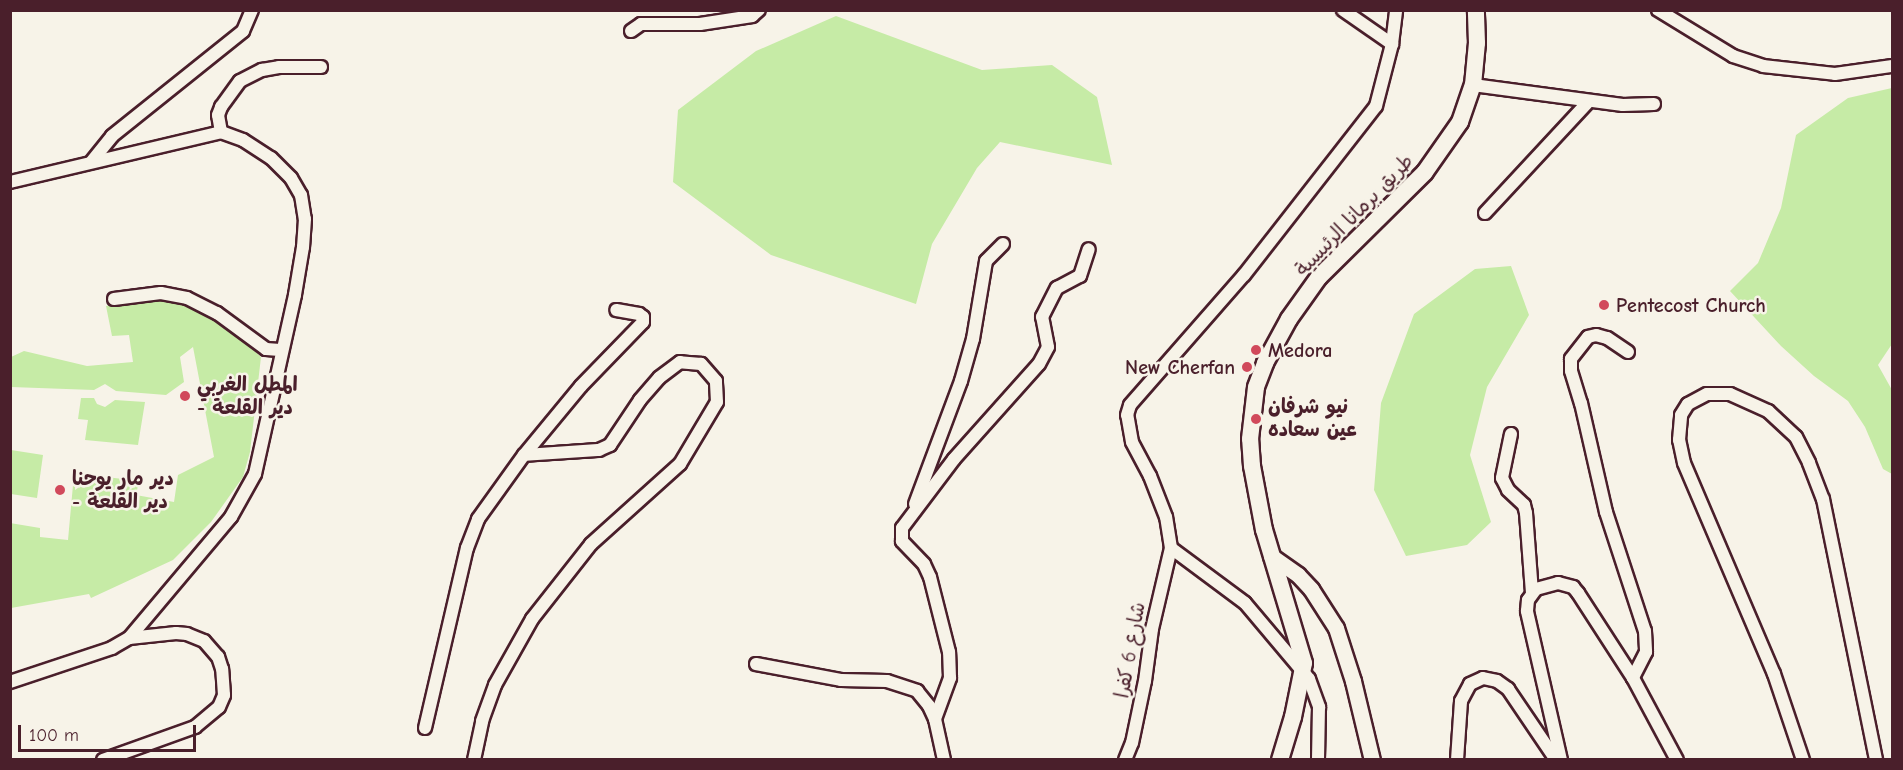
<!DOCTYPE html>
<html>
<head>
<meta charset="utf-8">
<style>
  body { margin:0 }
  #map { position:relative; width:1903px; height:770px; overflow:hidden; background:#f7f3e8; font-family:"Comic Neue","Playpen Sans Arabic",sans-serif }
  div>[style] { position:absolute }
  .green>* { inset:0; background:#c6eba6 }
  .roads { filter:drop-shadow(2px 0 #4a1f2b) drop-shadow(-2px 0 #4a1f2b) drop-shadow(0 2px #4a1f2b) drop-shadow(0 -2px #4a1f2b) }
  .minor>* { height:12px; margin:-6px; padding:0 6px; transform-origin:6px; border-radius:6px; background:#f7f3e8 }
  .tertiary>* { height:15px; margin:-7.5px; padding:0 7.5px; transform-origin:7.5px; border-radius:7.5px; background:#f7f3e8 }
  .secondary>* { height:16px; margin:-8px; padding:0 8px; transform-origin:8px; border-radius:8px; background:#f7f3e8 }
  .dots>* { width:16px; height:16px; translate:-50% -50%; box-sizing:border-box; border:3px solid #f7f3e8; border-radius:50% }
  span { translate:-50% -50%; white-space:nowrap; text-align:center; line-height:1.15; -webkit-text-stroke:5px #f7f3e8; paint-order:stroke }
  .street-label { font-size:20px; color:#4a1f2b }
  .poi-label { font-size:20px; color:#4a1f2b; font-weight:700 }
  .left { translate:0 -50%; text-align:left }
  .right { translate:-100% -50%; text-align:right }
  .frame { position:absolute; inset:0; border:12px solid #4a1f2b; pointer-events:none }
  .scale { position:absolute; left:18px; top:725px; width:178px; height:27px; box-sizing:border-box; border:3px solid #4a1f2b; border-top:0; padding-left:8px; font-size:18px; line-height:21px; white-space:nowrap; color:#4a1f2b; -webkit-text-stroke:4px #f7f3e8; paint-order:stroke }
</style>
</head>
<body>
<div id="map">
  <div class="green">
    <i style="clip-path:polygon(836px 16px,982px 70px,1052px 65px,1097px 97px,1112px 165px,1000px 142px,977px 168px,932px 244px,916px 304px,771px 255px,673px 182px,678px 110px,756px 51px)"></i>
    <i style="clip-path:polygon(1892px 88px,1892px 344px,1878px 365px,1892px 390px,1892px 474px,1883px 469px,1865px 427px,1848px 401px,1814px 376px,1781px 346px,1730px 291px,1758px 263px,1781px 208px,1796px 135px,1848px 98px)"></i>
    <i style="clip-path:polygon(1511px 266px,1529px 315px,1487px 387px,1470px 455px,1491px 522px,1467px 545px,1406px 556px,1374px 490px,1381px 403px,1414px 314px,1475px 269px)"></i>
    <i style="clip-path:polygon(155px 296px,179px 299px,223px 321px,261px 357px,250px 452px,243px 477px,211px 522px,173px 560px,91px 598px,89px 594px,11px 608px,10px 523px,40px 528px,40px 537px,68px 540px,73px 485px,85px 487px,90px 475px,139px 481px,136px 495px,174px 502px,178px 475px,214px 457px,193px 347px,180px 357px,184px 382px,166px 395px,116px 391px,105px 384px,94px 390px,11px 387px,11px 357px,24px 351px,87px 366px,133px 362px,129px 335px,112px 336px,106px 306px)"></i>
    <i style="clip-path:polygon(81px 398px,94px 398px,97px 404px,105px 407px,115px 400px,145px 402px,138px 445px,85px 440px,88px 420px,78px 419px)"></i>
    <i style="clip-path:polygon(11px 450px,43px 455px,37px 498px,11px 494px)"></i>
  </div>
  <div class="roads">
    <div class="minor">
      <i style="left:1343px;top:10px;width:60px;rotate:34.8deg"></i>
      <i style="left:1658px;top:10px;width:88px;rotate:31.5deg"></i>
      <i style="left:1733px;top:56px;width:32px;rotate:18deg"></i>
      <i style="left:1763px;top:66px;width:72px;rotate:6.3deg"></i>
      <i style="left:1835px;top:74px;width:58px;rotate:-8deg"></i>
      <i style="left:631px;top:31px;width:12px;rotate:-35deg"></i>
      <i style="left:641px;top:24px;width:59px"></i>
      <i style="left:700px;top:24px;width:53px;rotate:-8.7deg"></i>
      <i style="left:752px;top:16px;width:9px;rotate:-41deg"></i>
      <i style="left:1473px;top:85px;width:151px;rotate:7.6deg"></i>
      <i style="left:1623px;top:105px;width:31px;rotate:-2deg"></i>
      <i style="left:221px;top:132px;width:17px;rotate:-100deg"></i>
      <i style="left:218px;top:115px;width:9px;rotate:-69deg"></i>
      <i style="left:221px;top:107px;width:32px;rotate:-54deg"></i>
      <i style="left:240px;top:81px;width:25px;rotate:-27deg"></i>
      <i style="left:262px;top:70px;width:17px;rotate:-10deg"></i>
      <i style="left:279px;top:67px;width:42px"></i>
      <i style="left:92px;top:161px;width:32px;rotate:-51deg"></i>
      <i style="left:112px;top:136px;width:168px;rotate:-38.7deg"></i>
      <i style="left:243px;top:31px;width:23px;rotate:-67deg"></i>
      <i style="left:10px;top:182px;width:217px;rotate:-13.3deg"></i>
      <i style="left:221px;top:132px;width:23px;rotate:20deg"></i>
      <i style="left:243px;top:140px;width:33px;rotate:33deg"></i>
      <i style="left:271px;top:158px;width:28px;rotate:45deg"></i>
      <i style="left:291px;top:178px;width:20px;rotate:60deg"></i>
      <i style="left:301px;top:195px;width:24px;rotate:81deg"></i>
      <i style="left:305px;top:219px;width:28px;rotate:94deg"></i>
      <i style="left:303px;top:247px;width:49px;rotate:99.5deg"></i>
      <i style="left:295px;top:295px;width:183px;rotate:102.6deg"></i>
      <i style="left:255px;top:474px;width:49px;rotate:119.2deg"></i>
      <i style="left:231px;top:517px;width:158px;rotate:130.1deg"></i>
      <i style="left:129px;top:638px;width:20px;rotate:150deg"></i>
      <i style="left:112px;top:648px;width:108px;rotate:161.6deg"></i>
      <i style="left:1485px;top:213px;width:153px;rotate:-47.1deg"></i>
      <i style="left:114px;top:299px;width:47px;rotate:-7.3deg"></i>
      <i style="left:161px;top:293px;width:26px;rotate:11deg"></i>
      <i style="left:187px;top:298px;width:34px;rotate:27deg"></i>
      <i style="left:217px;top:313px;width:61px;rotate:36.3deg"></i>
      <i style="left:266px;top:349px;width:14px;rotate:4deg"></i>
      <i style="left:1628px;top:352px;width:25px;rotate:-146deg"></i>
      <i style="left:1607px;top:338px;width:11px;rotate:-165deg"></i>
      <i style="left:1596px;top:335px;width:8px;rotate:166deg"></i>
      <i style="left:1588px;top:337px;width:28px;rotate:128deg"></i>
      <i style="left:1571px;top:359px;width:12px;rotate:90deg"></i>
      <i style="left:1571px;top:371px;width:34px;rotate:73deg"></i>
      <i style="left:1581px;top:403px;width:112px;rotate:77.1deg"></i>
      <i style="left:1606px;top:512px;width:125px;rotate:71.9deg"></i>
      <i style="left:1645px;top:631px;width:21px;rotate:87deg"></i>
      <i style="left:1646px;top:652px;width:29px;rotate:117deg"></i>
      <i style="left:1511px;top:434px;width:45px;rotate:101.6deg"></i>
      <i style="left:1502px;top:478px;width:13px;rotate:63deg"></i>
      <i style="left:1508px;top:490px;width:22px;rotate:43deg"></i>
      <i style="left:1524px;top:505px;width:8px;rotate:76deg"></i>
      <i style="left:1526px;top:513px;width:80px;rotate:85.7deg"></i>
      <i style="left:915px;top:504px;width:131px;rotate:-69.5deg"></i>
      <i style="left:961px;top:381px;width:44px;rotate:-74.1deg"></i>
      <i style="left:973px;top:339px;width:79px;rotate:-80.5deg"></i>
      <i style="left:986px;top:261px;width:24px;rotate:-45deg"></i>
      <i style="left:1171px;top:548px;width:92px;rotate:36.6deg"></i>
      <i style="left:1245px;top:603px;width:99px;rotate:49.9deg"></i>
      <i style="left:1309px;top:679px;width:30px;rotate:70deg"></i>
      <i style="left:1319px;top:707px;width:53px;rotate:91.1deg"></i>
      <i style="left:756px;top:664px;width:86px;rotate:10.7deg"></i>
      <i style="left:841px;top:680px;width:46px;rotate:1.2deg"></i>
      <i style="left:887px;top:681px;width:32px;rotate:18deg"></i>
      <i style="left:917px;top:691px;width:19px;rotate:51deg"></i>
      <i style="left:929px;top:706px;width:14px;rotate:65deg"></i>
      <i style="left:935px;top:719px;width:42px;rotate:77.6deg"></i>
      <i style="left:935px;top:719px;width:44px;rotate:-69.9deg"></i>
      <i style="left:950px;top:678px;width:26px;rotate:-92deg"></i>
      <i style="left:949px;top:652px;width:77px;rotate:-104.2deg"></i>
      <i style="left:930px;top:577px;width:14px;rotate:-115deg"></i>
      <i style="left:924px;top:564px;width:32px;rotate:-134deg"></i>
      <i style="left:902px;top:541px;width:13px;rotate:-90deg"></i>
      <i style="left:902px;top:528px;width:86px;rotate:-53deg"></i>
      <i style="left:954px;top:459px;width:127px;rotate:-48.2deg"></i>
      <i style="left:1039px;top:364px;width:19px;rotate:-62deg"></i>
      <i style="left:1048px;top:347px;width:31px;rotate:-101deg"></i>
      <i style="left:1042px;top:317px;width:33px;rotate:-63deg"></i>
      <i style="left:1057px;top:288px;width:26px;rotate:-28deg"></i>
      <i style="left:1080px;top:276px;width:28px;rotate:-72deg"></i>
      <i style="left:425px;top:728px;width:185px;rotate:-76.9deg"></i>
      <i style="left:467px;top:548px;width:31px;rotate:-69deg"></i>
      <i style="left:478px;top:519px;width:79px;rotate:-54.3deg"></i>
      <i style="left:524px;top:455px;width:89px;rotate:-50.4deg"></i>
      <i style="left:581px;top:386px;width:89px;rotate:-45.9deg"></i>
      <i style="left:643px;top:322px;width:5px;rotate:-90deg"></i>
      <i style="left:643px;top:317px;width:5px;rotate:-143deg"></i>
      <i style="left:639px;top:314px;width:23px;rotate:-170deg"></i>
      <i style="left:103px;top:760px;width:98px;rotate:-19.7deg"></i>
      <i style="left:195px;top:727px;width:31px;rotate:-40deg"></i>
      <i style="left:219px;top:707px;width:13px;rotate:-67deg"></i>
      <i style="left:224px;top:695px;width:26px;rotate:-94deg"></i>
      <i style="left:222px;top:669px;width:13px;rotate:-108deg"></i>
      <i style="left:218px;top:657px;width:21px;rotate:-131deg"></i>
      <i style="left:204px;top:641px;width:18px;rotate:-158deg"></i>
      <i style="left:187px;top:634px;width:11px;rotate:-175deg"></i>
      <i style="left:176px;top:633px;width:47px;rotate:173.9deg"></i>
      <i style="left:474px;top:760px;width:40px;rotate:-78deg"></i>
      <i style="left:482px;top:721px;width:38px;rotate:-70deg"></i>
      <i style="left:495px;top:685px;width:76px;rotate:-60.7deg"></i>
      <i style="left:532px;top:619px;width:95px;rotate:-51.8deg"></i>
      <i style="left:591px;top:544px;width:120px;rotate:-42deg"></i>
      <i style="left:680px;top:464px;width:72px;rotate:-59.2deg"></i>
      <i style="left:717px;top:402px;width:21px;rotate:-93deg"></i>
      <i style="left:716px;top:381px;width:23px;rotate:-131deg"></i>
      <i style="left:701px;top:364px;width:21px;rotate:-175deg"></i>
      <i style="left:680px;top:362px;width:26px;rotate:143deg"></i>
      <i style="left:659px;top:378px;width:29px;rotate:131deg"></i>
      <i style="left:640px;top:400px;width:54px;rotate:123.7deg"></i>
      <i style="left:610px;top:445px;width:12px;rotate:156deg"></i>
      <i style="left:599px;top:450px;width:75px;rotate:176.2deg"></i>
      <i style="left:1125px;top:760px;width:18px;rotate:-68deg"></i>
      <i style="left:1132px;top:743px;width:63px;rotate:-78.2deg"></i>
      <i style="left:1145px;top:681px;width:52px;rotate:-82.3deg"></i>
      <i style="left:1152px;top:629px;width:83px;rotate:-76.8deg"></i>
      <i style="left:1171px;top:548px;width:31px;rotate:-99deg"></i>
      <i style="left:1166px;top:517px;width:44px;rotate:-111.3deg"></i>
      <i style="left:1150px;top:476px;width:38px;rotate:-118deg"></i>
      <i style="left:1132px;top:442px;width:27px;rotate:-100deg"></i>
      <i style="left:1127px;top:415px;width:10px;rotate:-73deg"></i>
      <i style="left:1130px;top:405px;width:173px;rotate:-48.8deg"></i>
      <i style="left:1244px;top:275px;width:214px;rotate:-52deg"></i>
      <i style="left:1376px;top:106px;width:64px;rotate:-75.5deg"></i>
      <i style="left:1392px;top:44px;width:34px;rotate:-83deg"></i>
      <i style="left:1457px;top:760px;width:59px;rotate:-86.1deg"></i>
      <i style="left:1461px;top:701px;width:19px;rotate:-62deg"></i>
      <i style="left:1470px;top:684px;width:14px;rotate:-25deg"></i>
      <i style="left:1483px;top:678px;width:14px;rotate:12deg"></i>
      <i style="left:1497px;top:681px;width:14px;rotate:36deg"></i>
      <i style="left:1508px;top:689px;width:86px;rotate:55.9deg"></i>
      <i style="left:1561px;top:760px;width:153px;rotate:-102.9deg"></i>
      <i style="left:1527px;top:611px;width:11px;rotate:-85deg"></i>
      <i style="left:1528px;top:600px;width:14px;rotate:-54deg"></i>
      <i style="left:1536px;top:589px;width:23px;rotate:-15deg"></i>
      <i style="left:1558px;top:583px;width:16px;rotate:15deg"></i>
      <i style="left:1573px;top:587px;width:8px;rotate:50deg"></i>
      <i style="left:1578px;top:593px;width:101px;rotate:57.1deg"></i>
      <i style="left:1633px;top:678px;width:93px;rotate:61.8deg"></i>
      <i style="left:1803px;top:760px;width:91px;rotate:-108.6deg"></i>
      <i style="left:1774px;top:674px;width:229px;rotate:-113.1deg"></i>
      <i style="left:1684px;top:463px;width:24px;rotate:-102deg"></i>
      <i style="left:1679px;top:440px;width:25px;rotate:-85deg"></i>
      <i style="left:1681px;top:415px;width:13px;rotate:-58deg"></i>
      <i style="left:1688px;top:404px;width:21px;rotate:-28deg"></i>
      <i style="left:1707px;top:394px;width:23px"></i>
      <i style="left:1730px;top:394px;width:42px;rotate:24.1deg"></i>
      <i style="left:1768px;top:411px;width:38px;rotate:43deg"></i>
      <i style="left:1796px;top:437px;width:29px;rotate:63deg"></i>
      <i style="left:1809px;top:463px;width:39px;rotate:69deg"></i>
      <i style="left:1823px;top:499px;width:266px;rotate:78.5deg"></i>
    </div>
    <div class="tertiary">
      <i style="left:1271px;top:556px;width:33px;rotate:35deg"></i>
      <i style="left:1298px;top:575px;width:19px;rotate:47deg"></i>
      <i style="left:1311px;top:589px;width:46px;rotate:57.3deg"></i>
      <i style="left:1336px;top:628px;width:56px;rotate:72.2deg"></i>
      <i style="left:1353px;top:681px;width:81px;rotate:76.5deg"></i>
    </div>
    <div class="secondary">
      <i style="left:1280px;top:760px;width:45px;rotate:-73.2deg"></i>
      <i style="left:1293px;top:717px;width:55px;rotate:-78.5deg"></i>
      <i style="left:1304px;top:663px;width:139px;rotate:-106.7deg"></i>
      <i style="left:1264px;top:530px;width:65px;rotate:-100.6deg"></i>
      <i style="left:1252px;top:466px;width:27px;rotate:-94deg"></i>
      <i style="left:1250px;top:439px;width:52px;rotate:-83.4deg"></i>
      <i style="left:1256px;top:387px;width:26px;rotate:-69deg"></i>
      <i style="left:1265px;top:363px;width:50px;rotate:-61.4deg"></i>
      <i style="left:1289px;top:319px;width:52px;rotate:-54.5deg"></i>
      <i style="left:1319px;top:277px;width:149px;rotate:-44.7deg"></i>
      <i style="left:1425px;top:172px;width:61px;rotate:-55deg"></i>
      <i style="left:1460px;top:122px;width:39px;rotate:-71deg"></i>
      <i style="left:1473px;top:85px;width:42px;rotate:-84.6deg"></i>
      <i style="left:1477px;top:43px;width:33px;rotate:-92deg"></i>
    </div>
  </div>
  <div class="dots">
    <i style="left:1604px;top:305px;background:#d1495b"></i>
    <i style="left:1256px;top:350px;background:#d1495b"></i>
    <i style="left:1247px;top:367px;background:#d1495b"></i>
    <i style="left:185px;top:396px;background:#d1495b"></i>
    <i style="left:1256px;top:419px;background:#d1495b"></i>
    <i style="left:60px;top:490px;background:#d1495b"></i>
  </div>
  <div class="street-label">
    <span style="left:1354px;top:215px;rotate:-46deg">طريق برمانا الرئيسية</span>
    <span style="left:1130px;top:650px;rotate:-80deg">شارع 6 كفرا</span>
  </div>
  <div class="poi-label">
    <span class="left" style="left:1616px;top:305px">Pentecost Church</span>
    <span class="left" style="left:1268px;top:350px">Medora</span>
    <span class="right" style="left:1235px;top:367px">New Cherfan</span>
    <span class="left" style="left:197px;top:396px">المطل الغربي<br>- دير القلعة</span>
    <span class="left" style="left:1268px;top:418px">نيو شرفان<br>عين سعاده</span>
    <span class="left" style="left:72px;top:490px">دير مار يوحنا<br>- دير القلعة</span>
  </div>
  <div class="frame"></div>
  <div class="scale">100 m</div>
</div>
</body>
</html>
